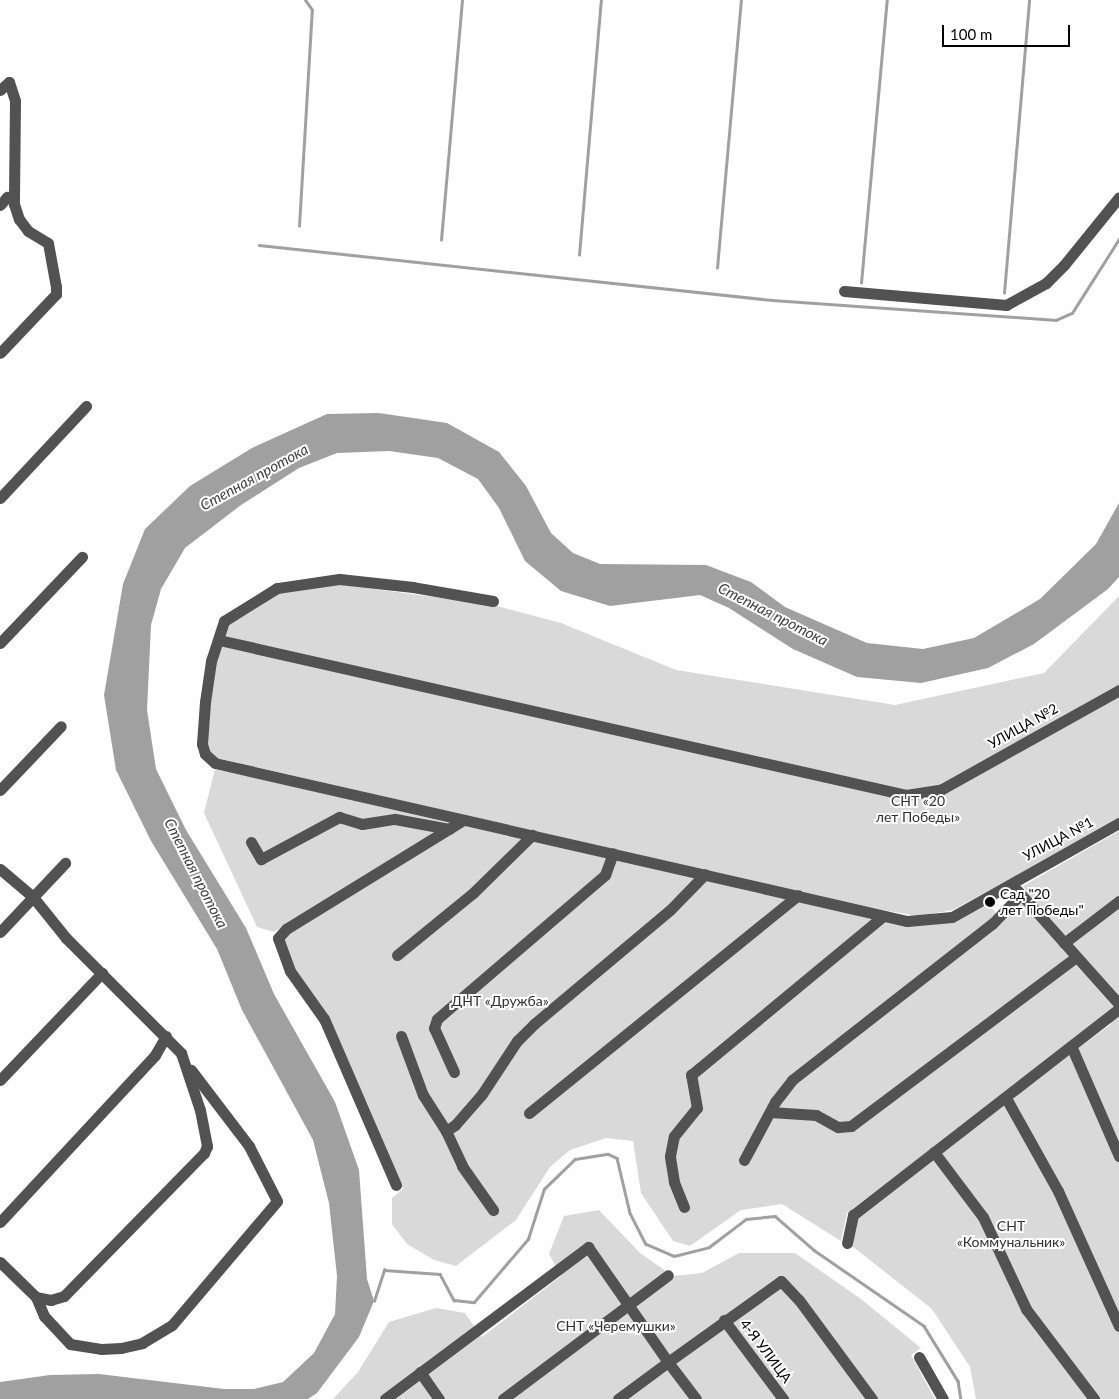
<!DOCTYPE html>
<html>
<head>
<meta charset="utf-8">
<style>
  body { margin:0 }
  #map { position:relative; width:1119px; height:1399px; overflow:hidden; background:#fff; font-family:Lato,sans-serif }
  div>[style] { position:absolute }
  .green>* { inset:0; background:#d9d9d9 }
  .water>* { inset:0; background:#a0a0a0 }
  .stream>* { height:2.5px; margin:-1.25px; padding:0 1.25px; transform-origin:1.25px; border-radius:1.25px; background:#a0a0a0 }
  .minor>* { height:11px; margin:-5.5px; padding:0 5.5px; transform-origin:5.5px; border-radius:5.5px; background:#525252 }
  .dots>* { width:14px; height:14px; translate:-50% -50%; box-sizing:border-box; border:2px solid #fff; border-radius:50% }
  span { translate:-50% -50%; white-space:nowrap; text-align:center; line-height:1.15; -webkit-text-stroke:4px #fff; paint-order:stroke }
  .street-label { font-size:14px; color:#000 }
  .park-label { font-size:14px; color:#303030 }
  .poi-label { font-size:14px; color:#000 }
  .left { translate:0 -50%; text-align:left }
  .water-label { font-size:15px; color:#414141; font-style:italic }
  .scale { position:absolute; left:942px; top:25px; width:128px; height:22px; box-sizing:border-box; border:2px solid #000; border-top:0; padding-left:6px; font-size:15px; line-height:18px; white-space:nowrap; color:#000; -webkit-text-stroke:4px #fff; paint-order:stroke }
</style>
</head>
<body>
<div id="map">
  <div class="green">
    <i style="clip-path:polygon(337px 584px,493px 605px,561px 623px,676px 670px,895px 705px,1044px 673px,1119px 596px,1119px 819px,953px 910px,918px 916px,864px 907px,213px 757px,205px 747px,214px 662px,226px 623px,278px 592px)"></i>
    <i style="clip-path:polygon(215px 769px,901px 922px,952px 923px,988px 902px,1002px 922px,1029px 896px,1023px 886px,1119px 831px,1119px 1399px,976px 1399px,970px 1367px,932px 1309px,852px 1246px,854px 1216px,1111px 1024px,1106px 1017px,847px 1213px,841px 1241px,782px 1204px,741px 1210px,690px 1246px,673px 1241px,641px 1193px,633px 1141px,606px 1138px,570px 1150px,550px 1167px,516px 1220px,456px 1266px,434px 1260px,407px 1244px,392px 1224px,392px 1198px,403px 1189px,368px 1105px,325px 1013px,296px 974px,279px 929px,274px 932px,257px 927px,204px 813px)"></i>
    <i style="clip-path:polygon(599px 1210px,640px 1253px,673px 1276px,702px 1273px,739px 1253px,795px 1253px,861px 1299px,921px 1348px,911px 1355px,935px 1399px,333px 1399px,358px 1372px,389px 1322px,436px 1308px,465px 1313px,482px 1337px,561px 1276px,549px 1254px,564px 1216px)"></i>
  </div>
  <div class="water">
    <i style="clip-path:polygon(379px 413px,447px 423px,499px 452px,526px 486px,551px 533px,573px 553px,600px 564px,706px 565px,751px 582px,785px 607px,867px 643px,923px 649px,974px 638px,1040px 599px,1096px 544px,1119px 503px,1119px 577px,1108px 589px,1034px 644px,988px 668px,921px 683px,857px 677px,793px 649px,729px 608px,700px 595px,610px 606px,561px 591px,525px 561px,499px 508px,478px 479px,438px 458px,389px 451px,337px 453px,299px 468px,241px 505px,185px 548px,161px 589px,151px 625px,147px 710px,156px 769px,186px 830px,246px 928px,274px 994px,335px 1102px,359px 1170px,367px 1279px,374px 1301px,359px 1337px,317px 1393px,308px 1399px,0 1399px,0 1382px,50px 1375px,99px 1374px,224px 1389px,254px 1389px,283px 1382px,314px 1353px,335px 1314px,337px 1276px,329px 1203px,313px 1140px,242px 1010px,217px 949px,151px 841px,116px 770px,104px 695px,123px 584px,145px 529px,190px 486px,252px 448px,327px 414px)"></i>
  </div>
  <div class="stream">
    <i style="left:299px;top:226px;width:216px;rotate:-86.6deg"></i>
    <i style="left:312px;top:10px;width:12px;rotate:-125deg"></i>
    <i style="left:441px;top:240px;width:241px;rotate:-85deg"></i>
    <i style="left:259px;top:245px;width:516px;rotate:6.12deg"></i>
    <i style="left:772px;top:300px;width:285px;rotate:4deg"></i>
    <i style="left:1056px;top:320px;width:17px;rotate:-24deg"></i>
    <i style="left:1072px;top:313px;width:88px;rotate:-57.6deg"></i>
    <i style="left:579px;top:255px;width:256px;rotate:-85.1deg"></i>
    <i style="left:717px;top:268px;width:269px;rotate:-84.9deg"></i>
    <i style="left:861px;top:283px;width:284px;rotate:-84.8deg"></i>
    <i style="left:1004px;top:293px;width:294px;rotate:-85.1deg"></i>
    <i style="left:374px;top:1301px;width:33px;rotate:-72deg"></i>
    <i style="left:384px;top:1270px;width:56px;rotate:4.1deg"></i>
    <i style="left:440px;top:1274px;width:30px;rotate:62deg"></i>
    <i style="left:454px;top:1300px;width:20px;rotate:6deg"></i>
    <i style="left:474px;top:1302px;width:83px;rotate:-49.4deg"></i>
    <i style="left:528px;top:1239px;width:52px;rotate:-72.3deg"></i>
    <i style="left:544px;top:1189px;width:43px;rotate:-44.1deg"></i>
    <i style="left:575px;top:1159px;width:33px;rotate:-9deg"></i>
    <i style="left:608px;top:1154px;width:10px;rotate:24deg"></i>
    <i style="left:617px;top:1158px;width:57px;rotate:76.7deg"></i>
    <i style="left:630px;top:1213px;width:35px;rotate:63deg"></i>
    <i style="left:646px;top:1244px;width:30px;rotate:23deg"></i>
    <i style="left:674px;top:1256px;width:36px;rotate:-14deg"></i>
    <i style="left:709px;top:1247px;width:46px;rotate:-37.1deg"></i>
    <i style="left:746px;top:1219px;width:29px;rotate:-6deg"></i>
    <i style="left:775px;top:1216px;width:52px;rotate:41.1deg"></i>
    <i style="left:814px;top:1250px;width:134px;rotate:34.6deg"></i>
    <i style="left:924px;top:1326px;width:65px;rotate:58.3deg"></i>
    <i style="left:958px;top:1381px;width:18px;rotate:81deg"></i>
  </div>
  <div class="minor">
    <i style="left:0;top:90px;width:12px;rotate:-42deg"></i>
    <i style="left:9px;top:82px;width:20px;rotate:72deg"></i>
    <i style="left:15px;top:101px;width:103px;rotate:90.6deg"></i>
    <i style="left:14px;top:204px;width:16px;rotate:72deg"></i>
    <i style="left:19px;top:219px;width:15px;rotate:53deg"></i>
    <i style="left:28px;top:231px;width:23px;rotate:31deg"></i>
    <i style="left:48px;top:243px;width:45px;rotate:79.7deg"></i>
    <i style="left:56px;top:287px;width:7px;rotate:90deg"></i>
    <i style="left:56px;top:294px;width:81px;rotate:133.5deg"></i>
    <i style="left:0;top:205px;width:11px;rotate:-49deg"></i>
    <i style="left:844px;top:291px;width:163px;rotate:4.9deg"></i>
    <i style="left:1006px;top:305px;width:46px;rotate:-28.8deg"></i>
    <i style="left:1046px;top:283px;width:25px;rotate:-45deg"></i>
    <i style="left:1064px;top:265px;width:87px;rotate:-51deg"></i>
    <i style="left:0;top:498px;width:126px;rotate:-46.9deg"></i>
    <i style="left:493px;top:601px;width:81px;rotate:-170.1deg"></i>
    <i style="left:413px;top:587px;width:74px;rotate:-173.8deg"></i>
    <i style="left:339px;top:579px;width:63px;rotate:171.7deg"></i>
    <i style="left:277px;top:588px;width:62px;rotate:148.1deg"></i>
    <i style="left:224px;top:621px;width:42px;rotate:108deg"></i>
    <i style="left:211px;top:661px;width:41px;rotate:98.3deg"></i>
    <i style="left:205px;top:702px;width:42px;rotate:94.1deg"></i>
    <i style="left:202px;top:744px;width:10px;rotate:73deg"></i>
    <i style="left:205px;top:754px;width:13px;rotate:42deg"></i>
    <i style="left:215px;top:763px;width:710px;rotate:12.86deg"></i>
    <i style="left:907px;top:921px;width:45px;rotate:-5.1deg"></i>
    <i style="left:952px;top:917px;width:192px;rotate:-29.4deg"></i>
    <i style="left:219px;top:640px;width:704px;rotate:12.71deg"></i>
    <i style="left:906px;top:795px;width:36px;rotate:-9deg"></i>
    <i style="left:942px;top:789px;width:203px;rotate:-29.2deg"></i>
    <i style="left:0;top:643px;width:119px;rotate:-46.4deg"></i>
    <i style="left:0;top:790px;width:88px;rotate:-46.4deg"></i>
    <i style="left:251px;top:842px;width:20px;rotate:60deg"></i>
    <i style="left:261px;top:859px;width:89px;rotate:-28.3deg"></i>
    <i style="left:339px;top:817px;width:24px;rotate:17deg"></i>
    <i style="left:362px;top:824px;width:33px;rotate:-9deg"></i>
    <i style="left:395px;top:819px;width:55px;rotate:10.5deg"></i>
    <i style="left:0;top:869px;width:43px;rotate:40.3deg"></i>
    <i style="left:33px;top:897px;width:53px;rotate:51.2deg"></i>
    <i style="left:66px;top:938px;width:163px;rotate:45deg"></i>
    <i style="left:181px;top:1053px;width:60px;rotate:71.6deg"></i>
    <i style="left:200px;top:1110px;width:37px;rotate:79deg"></i>
    <i style="left:207px;top:1146px;width:8px;rotate:113deg"></i>
    <i style="left:204px;top:1153px;width:200px;rotate:134.4deg"></i>
    <i style="left:64px;top:1296px;width:14px;rotate:163deg"></i>
    <i style="left:51px;top:1300px;width:15px;rotate:-169deg"></i>
    <i style="left:1017px;top:890px;width:153px;rotate:48.2deg"></i>
    <i style="left:0;top:932px;width:95px;rotate:-46.7deg"></i>
    <i style="left:1064px;top:943px;width:69px;rotate:-37.4deg"></i>
    <i style="left:397px;top:955px;width:98px;rotate:-39.2deg"></i>
    <i style="left:473px;top:893px;width:83px;rotate:-44.5deg"></i>
    <i style="left:401px;top:1036px;width:63px;rotate:69.6deg"></i>
    <i style="left:423px;top:1095px;width:43px;rotate:57.4deg"></i>
    <i style="left:446px;top:1131px;width:38px;rotate:65deg"></i>
    <i style="left:462px;top:1166px;width:54px;rotate:54.8deg"></i>
    <i style="left:1072px;top:1048px;width:118px;rotate:66.5deg"></i>
    <i style="left:454px;top:1072px;width:48px;rotate:-114.4deg"></i>
    <i style="left:434px;top:1028px;width:9px;rotate:-72deg"></i>
    <i style="left:437px;top:1019px;width:221px;rotate:-40.6deg"></i>
    <i style="left:605px;top:875px;width:23px;rotate:-70deg"></i>
    <i style="left:0;top:1080px;width:148px;rotate:-46.4deg"></i>
    <i style="left:1006px;top:1098px;width:107px;rotate:60.8deg"></i>
    <i style="left:1058px;top:1191px;width:148px;rotate:65.7deg"></i>
    <i style="left:770px;top:1112px;width:46px;rotate:3.7deg"></i>
    <i style="left:816px;top:1115px;width:25px;rotate:29deg"></i>
    <i style="left:838px;top:1127px;width:13px;rotate:-4deg"></i>
    <i style="left:851px;top:1126px;width:280px;rotate:-36.9deg"></i>
    <i style="left:529px;top:1113px;width:346px;rotate:-39deg"></i>
    <i style="left:446px;top:1131px;width:11px;rotate:-34deg"></i>
    <i style="left:455px;top:1125px;width:41px;rotate:-48.9deg"></i>
    <i style="left:482px;top:1094px;width:64px;rotate:-56.6deg"></i>
    <i style="left:517px;top:1041px;width:24px;rotate:-45deg"></i>
    <i style="left:534px;top:1024px;width:177px;rotate:-40deg"></i>
    <i style="left:670px;top:910px;width:50px;rotate:-45.8deg"></i>
    <i style="left:934px;top:1152px;width:81px;rotate:53deg"></i>
    <i style="left:983px;top:1217px;width:102px;rotate:64.9deg"></i>
    <i style="left:1026px;top:1309px;width:113px;rotate:52.9deg"></i>
    <i style="left:744px;top:1160px;width:66px;rotate:-61.9deg"></i>
    <i style="left:775px;top:1102px;width:28px;rotate:-52deg"></i>
    <i style="left:792px;top:1080px;width:254px;rotate:-38deg"></i>
    <i style="left:992px;top:924px;width:40px;rotate:-46deg"></i>
    <i style="left:396px;top:1185px;width:181px;rotate:-113.4deg"></i>
    <i style="left:324px;top:1019px;width:59px;rotate:-125.3deg"></i>
    <i style="left:290px;top:971px;width:35px;rotate:-110deg"></i>
    <i style="left:278px;top:938px;width:12px;rotate:-48deg"></i>
    <i style="left:286px;top:929px;width:208px;rotate:-31.6deg"></i>
    <i style="left:684px;top:1207px;width:27px;rotate:-112deg"></i>
    <i style="left:674px;top:1182px;width:26px;rotate:-99deg"></i>
    <i style="left:670px;top:1156px;width:20px;rotate:-79deg"></i>
    <i style="left:674px;top:1136px;width:36px;rotate:-51deg"></i>
    <i style="left:697px;top:1108px;width:34px;rotate:-100deg"></i>
    <i style="left:691px;top:1075px;width:249px;rotate:-39.6deg"></i>
    <i style="left:0;top:1222px;width:228px;rotate:-47.1deg"></i>
    <i style="left:155px;top:1055px;width:22px;rotate:-60deg"></i>
    <i style="left:847px;top:1243px;width:29px;rotate:-78deg"></i>
    <i style="left:853px;top:1215px;width:336px;rotate:-37.8deg"></i>
    <i style="left:0;top:1262px;width:50px;rotate:44.2deg"></i>
    <i style="left:36px;top:1297px;width:21px;rotate:67deg"></i>
    <i style="left:44px;top:1316px;width:38px;rotate:47deg"></i>
    <i style="left:70px;top:1344px;width:31px;rotate:9deg"></i>
    <i style="left:101px;top:1349px;width:20px;rotate:-3deg"></i>
    <i style="left:121px;top:1348px;width:22px;rotate:-13deg"></i>
    <i style="left:142px;top:1343px;width:35px;rotate:-31deg"></i>
    <i style="left:172px;top:1325px;width:162px;rotate:-49.7deg"></i>
    <i style="left:277px;top:1201px;width:62px;rotate:-117deg"></i>
    <i style="left:249px;top:1146px;width:96px;rotate:-127.3deg"></i>
    <i style="left:724px;top:1320px;width:99px;rotate:53.2deg"></i>
    <i style="left:919px;top:1357px;width:48px;rotate:60.3deg"></i>
    <i style="left:420px;top:1372px;width:33px;rotate:55deg"></i>
    <i style="left:385px;top:1399px;width:254px;rotate:-36.8deg"></i>
    <i style="left:588px;top:1247px;width:140px;rotate:55.2deg"></i>
    <i style="left:668px;top:1362px;width:139px;rotate:-35.6deg"></i>
    <i style="left:781px;top:1281px;width:26px;rotate:47deg"></i>
    <i style="left:799px;top:1300px;width:123px;rotate:53.6deg"></i>
    <i style="left:503px;top:1399px;width:206px;rotate:-36.9deg"></i>
    <i style="left:618px;top:1399px;width:62px;rotate:-36.5deg"></i>
    <i style="left:668px;top:1362px;width:46px;rotate:52.9deg"></i>
  </div>
  <div class="dots">
    <i style="left:990px;top:902px;background:#000"></i>
  </div>
  <div class="street-label">
    <span style="left:1023px;top:726px;rotate:-29deg">УЛИЦА №2</span>
    <span style="left:1058px;top:839px;rotate:-28deg">УЛИЦА №1</span>
    <span style="left:766px;top:1351px;rotate:53deg">4-Я УЛИЦА</span>
  </div>
  <div class="park-label">
    <span style="left:918px;top:809px">СНТ «20<br>лет Победы»</span>
    <span style="left:500px;top:1001px">ДНТ «Дружба»</span>
    <span style="left:1011px;top:1234px">СНТ<br>«Коммунальник»</span>
    <span style="left:616px;top:1326px">СНТ «Черемушки»</span>
  </div>
  <div class="poi-label">
    <span class="left" style="left:1000px;top:902px">Сад "20<br>лет Победы"</span>
  </div>
  <div class="water-label">
    <span style="left:254px;top:477px;rotate:-29deg">Степная протока</span>
    <span style="left:773px;top:614px;rotate:27deg">Степная протока</span>
    <span style="left:196px;top:873px;rotate:63deg">Степная протока</span>
  </div>
  <div class="scale">100 m</div>
</div>
</body>
</html>
